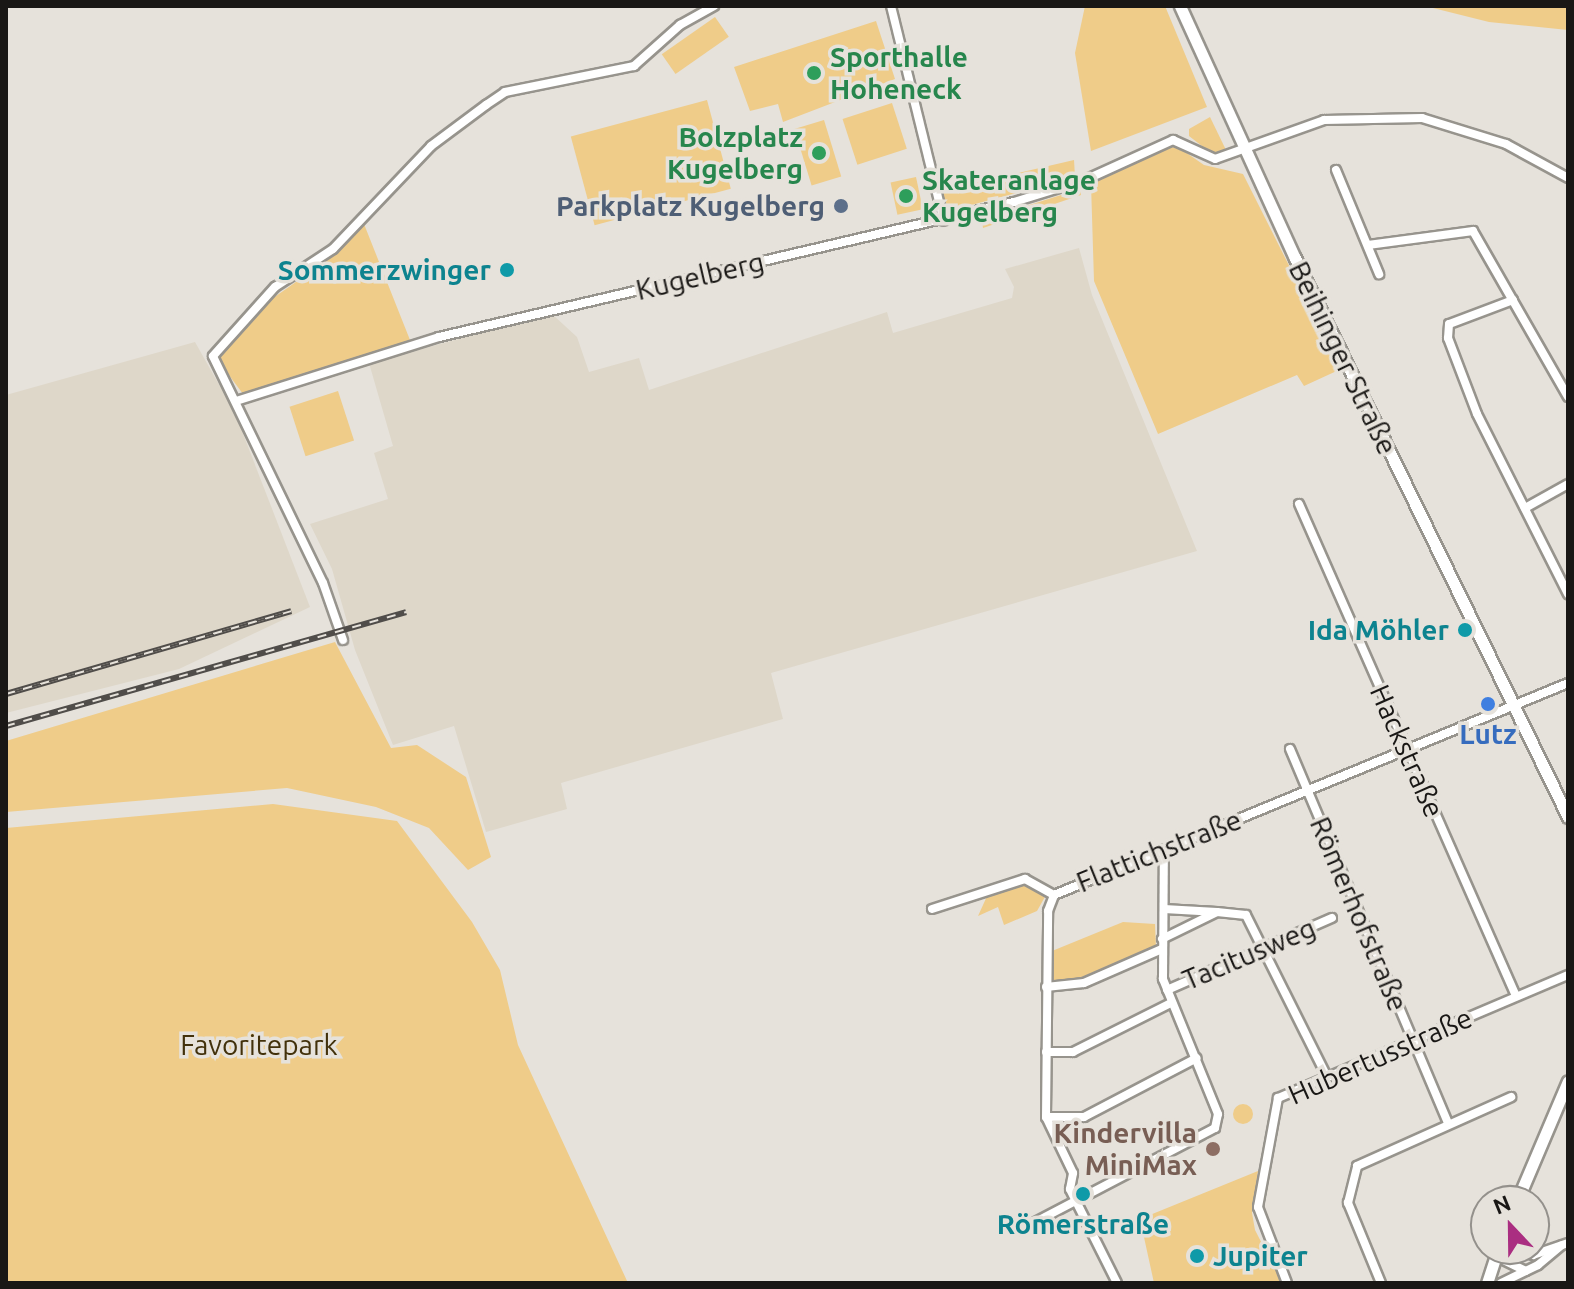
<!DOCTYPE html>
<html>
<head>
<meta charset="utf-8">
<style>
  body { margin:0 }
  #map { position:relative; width:1574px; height:1289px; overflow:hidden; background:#e6e2db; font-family:Ubuntu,sans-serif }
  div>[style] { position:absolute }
  .built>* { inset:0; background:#ded7c9 }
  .green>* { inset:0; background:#efcc89; transform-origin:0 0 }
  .round { border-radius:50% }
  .roads { filter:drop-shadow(2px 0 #97948d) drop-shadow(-2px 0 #97948d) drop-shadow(0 2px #97948d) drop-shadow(0 -2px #97948d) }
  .street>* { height:8px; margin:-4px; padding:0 4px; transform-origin:4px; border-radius:4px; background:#fff }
  .secondary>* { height:11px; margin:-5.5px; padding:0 5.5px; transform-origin:5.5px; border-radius:5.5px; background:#fff }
  .rail>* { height:6px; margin-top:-3px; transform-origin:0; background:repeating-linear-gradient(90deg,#e6e2db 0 9px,#504d4a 0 18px); box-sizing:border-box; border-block:2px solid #504d4a }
  .dots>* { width:22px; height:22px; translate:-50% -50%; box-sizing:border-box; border:4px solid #e6e2db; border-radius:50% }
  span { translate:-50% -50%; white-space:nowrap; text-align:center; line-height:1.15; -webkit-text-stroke:7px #e6e2db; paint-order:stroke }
  .leisure-label { font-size:28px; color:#27864d; font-weight:700 }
  .left { translate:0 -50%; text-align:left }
  .right { translate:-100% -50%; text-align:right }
  .service-label { font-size:28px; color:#4e5e75; font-weight:700 }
  .culture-label { font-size:28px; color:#0d838f; font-weight:700 }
  .street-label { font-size:28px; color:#191715 }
  .shop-label { font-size:28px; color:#366cbe; font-weight:700 }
  .park-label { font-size:28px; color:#42310b }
  .education-label { font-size:28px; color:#785e54; font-weight:700 }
  .frame { position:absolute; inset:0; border:8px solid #191715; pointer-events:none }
  .north { position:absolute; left:1470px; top:1185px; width:80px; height:80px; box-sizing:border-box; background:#e6e2db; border:2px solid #94918c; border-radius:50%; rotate:338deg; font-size:22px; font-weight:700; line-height:32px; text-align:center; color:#191715 }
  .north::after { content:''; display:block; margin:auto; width:28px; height:36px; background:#aa2e81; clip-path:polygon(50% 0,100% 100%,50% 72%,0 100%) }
</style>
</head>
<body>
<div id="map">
  <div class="built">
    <i style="clip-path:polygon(1079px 248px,1092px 295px,1197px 551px,771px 673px,783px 719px,561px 783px,567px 809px,486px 832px,454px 726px,393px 745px,355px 650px,332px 569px,310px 524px,388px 499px,374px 453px,393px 446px,369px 363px,552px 314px,577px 337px,589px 372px,639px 358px,649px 390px,887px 312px,893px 333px,1012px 298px,1014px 287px,1005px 269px)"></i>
    <i style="clip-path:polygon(195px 342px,235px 413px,310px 607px,179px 669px,6px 713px,6px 395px)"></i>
  </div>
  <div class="green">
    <i style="clip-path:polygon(1085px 6px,1165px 6px,1207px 107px,1091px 151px,1075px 53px)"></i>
    <i style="clip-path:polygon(1425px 6px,1568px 6px,1568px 30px,1489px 22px)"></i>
    <i style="left:715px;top:17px;width:24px;height:65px;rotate:55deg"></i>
    <i style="clip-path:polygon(876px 21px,895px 79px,783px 122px,778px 104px,750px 111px,734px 67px)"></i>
    <i style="left:707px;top:100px;width:92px;height:141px;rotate:75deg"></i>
    <i style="left:892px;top:103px;width:48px;height:52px;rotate:72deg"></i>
    <i style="clip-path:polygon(1210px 117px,1226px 150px,1211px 153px,1189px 136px,1189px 129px)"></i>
    <i style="left:824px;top:120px;width:59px;height:31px;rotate:73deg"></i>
    <i style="clip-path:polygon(1178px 147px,1204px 165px,1243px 174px,1341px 369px,1304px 386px,1297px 375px,1158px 434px,1094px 281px,1091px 184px,1160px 148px)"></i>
    <i style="clip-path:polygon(1074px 160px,1075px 177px,949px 211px,940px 191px)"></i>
    <i style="left:916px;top:177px;width:33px;height:26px;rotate:78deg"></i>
    <i style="clip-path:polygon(1080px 189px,1081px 195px,983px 228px,982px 220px)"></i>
    <i style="clip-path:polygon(364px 224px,410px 340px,243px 394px,217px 359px,266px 303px,323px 263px)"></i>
    <i style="left:338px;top:391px;width:52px;height:51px;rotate:72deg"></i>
    <i style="clip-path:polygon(335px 642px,391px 748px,417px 745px,466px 777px,491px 857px,468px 870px,429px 828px,376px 807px,287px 788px,6px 812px,6px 741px)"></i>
    <i style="clip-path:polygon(273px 804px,397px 821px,472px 922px,500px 970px,518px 1045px,628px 1283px,6px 1283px,6px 828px)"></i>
    <i style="clip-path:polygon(1027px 883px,1046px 895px,1037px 911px,1004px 925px,998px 907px,978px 916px,988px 894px)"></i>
    <i style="clip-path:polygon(1123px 922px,1155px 924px,1156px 948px,1082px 981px,1052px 983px,1052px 951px)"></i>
    <i class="round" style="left:1233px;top:1104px;width:20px;height:20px"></i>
    <i style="clip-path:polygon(1258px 1171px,1252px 1213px,1255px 1230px,1282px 1283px,1154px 1283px,1140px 1219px)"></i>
  </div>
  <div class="roads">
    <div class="street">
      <i style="left:891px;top:6px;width:221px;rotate:76.2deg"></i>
      <i style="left:1336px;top:170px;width:113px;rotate:67.5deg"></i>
      <i style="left:1368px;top:245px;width:106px;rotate:-7.6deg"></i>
      <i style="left:1473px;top:231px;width:191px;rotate:60.2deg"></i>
      <i style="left:1513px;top:300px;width:68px;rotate:159.4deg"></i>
      <i style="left:1449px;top:324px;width:14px;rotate:94deg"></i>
      <i style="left:1448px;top:338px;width:81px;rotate:69.1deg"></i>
      <i style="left:1477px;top:414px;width:202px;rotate:63.2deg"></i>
      <i style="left:236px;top:401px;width:213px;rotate:-17.5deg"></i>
      <i style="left:439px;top:337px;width:591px;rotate:-13.21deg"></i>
      <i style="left:1014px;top:202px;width:74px;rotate:-17.2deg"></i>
      <i style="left:1085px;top:180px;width:97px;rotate:-24.4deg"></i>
      <i style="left:1173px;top:140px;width:46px;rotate:24.3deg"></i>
      <i style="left:1215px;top:159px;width:116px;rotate:-19.7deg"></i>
      <i style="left:1324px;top:120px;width:98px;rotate:-1.2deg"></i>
      <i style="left:1422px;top:118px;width:88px;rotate:17.2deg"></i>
      <i style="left:1506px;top:144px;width:71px;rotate:28.7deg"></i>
      <i style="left:1299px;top:504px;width:538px;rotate:66.2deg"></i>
      <i style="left:1525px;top:508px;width:49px;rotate:-29.2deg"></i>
      <i style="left:343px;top:640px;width:60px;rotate:-109.3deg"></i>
      <i style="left:323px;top:583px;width:252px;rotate:-115.9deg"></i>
      <i style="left:213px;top:356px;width:93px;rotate:-48.1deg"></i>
      <i style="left:275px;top:287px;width:69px;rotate:-33.2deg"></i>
      <i style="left:333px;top:249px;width:142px;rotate:-46.4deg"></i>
      <i style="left:431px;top:146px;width:69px;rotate:-36.7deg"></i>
      <i style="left:486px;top:105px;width:23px;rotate:-34deg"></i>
      <i style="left:505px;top:92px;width:132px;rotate:-11.4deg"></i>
      <i style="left:634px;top:66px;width:62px;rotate:-41.7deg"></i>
      <i style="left:680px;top:25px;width:39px;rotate:-29deg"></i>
      <i style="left:1290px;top:749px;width:406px;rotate:67.1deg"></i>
      <i style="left:932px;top:909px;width:98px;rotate:-17.9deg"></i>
      <i style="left:1025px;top:879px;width:33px;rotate:29deg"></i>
      <i style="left:1164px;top:909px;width:53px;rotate:3.2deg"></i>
      <i style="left:1162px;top:939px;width:61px;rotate:-26.1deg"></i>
      <i style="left:1217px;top:912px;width:29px;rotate:6deg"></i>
      <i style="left:1246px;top:915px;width:181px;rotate:63.4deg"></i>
      <i style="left:1046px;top:987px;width:38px;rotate:-6deg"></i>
      <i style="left:1084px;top:983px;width:85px;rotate:-23.6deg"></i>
      <i style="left:1167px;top:990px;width:180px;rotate:-23.6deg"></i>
      <i style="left:1046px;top:1052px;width:27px"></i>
      <i style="left:1073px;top:1052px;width:110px;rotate:-26.6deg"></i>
      <i style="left:1046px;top:1117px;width:38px"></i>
      <i style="left:1084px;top:1117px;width:127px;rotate:-27.6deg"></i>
      <i style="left:1020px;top:1230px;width:220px;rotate:-27.6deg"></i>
      <i style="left:1215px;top:1128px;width:14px;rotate:-78deg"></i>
      <i style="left:1218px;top:1114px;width:146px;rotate:-112.2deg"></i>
      <i style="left:1163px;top:979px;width:130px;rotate:-89.6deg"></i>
      <i style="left:1517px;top:1249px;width:17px;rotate:21deg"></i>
      <i style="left:1533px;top:1255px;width:37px;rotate:-19deg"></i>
      <i style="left:1495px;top:1256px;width:34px;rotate:26deg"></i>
      <i style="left:1117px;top:1283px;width:105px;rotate:-116.6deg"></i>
      <i style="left:1070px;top:1189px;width:16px;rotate:-79deg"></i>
      <i style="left:1073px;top:1173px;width:62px;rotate:-115.7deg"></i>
      <i style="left:1046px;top:1117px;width:206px;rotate:-89.4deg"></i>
      <i style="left:1048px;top:911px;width:17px;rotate:-69deg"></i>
      <i style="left:1054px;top:895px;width:556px;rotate:-22.41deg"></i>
      <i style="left:1287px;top:1283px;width:81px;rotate:-110.9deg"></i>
      <i style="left:1258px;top:1207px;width:111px;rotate:-79.6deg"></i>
      <i style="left:1278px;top:1098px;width:315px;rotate:-23deg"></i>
      <i style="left:1381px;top:1283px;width:87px;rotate:-112.4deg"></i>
      <i style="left:1348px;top:1203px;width:38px;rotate:-76deg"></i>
      <i style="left:1357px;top:1166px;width:169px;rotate:-24.1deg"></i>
      <i style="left:1501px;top:1283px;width:41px;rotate:-25.9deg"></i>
      <i style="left:1538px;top:1265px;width:30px;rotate:-40deg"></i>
    </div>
    <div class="secondary">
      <i style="left:1180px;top:6px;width:277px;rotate:65.5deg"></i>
      <i style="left:1295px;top:258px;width:622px;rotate:63.97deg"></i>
      <i style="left:1517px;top:1201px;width:130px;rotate:-67deg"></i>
      <i style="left:1487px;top:1283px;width:36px;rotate:-72deg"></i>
    </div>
  </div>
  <div class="rail">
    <i style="left:6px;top:694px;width:297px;rotate:-16.2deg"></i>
    <i style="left:6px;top:726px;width:416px;rotate:-15.9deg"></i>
  </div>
  <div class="dots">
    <i style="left:814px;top:73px;background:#2e9e5b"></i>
    <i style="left:819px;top:153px;background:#2e9e5b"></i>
    <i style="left:906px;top:196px;background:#2e9e5b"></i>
    <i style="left:841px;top:206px;background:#5c6f8a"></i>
    <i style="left:507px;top:270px;background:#0f9aa8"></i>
    <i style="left:1465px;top:630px;background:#0f9aa8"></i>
    <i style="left:1488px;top:704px;background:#3f7fe0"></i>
    <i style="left:1213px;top:1149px;background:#8d6e63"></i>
    <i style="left:1083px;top:1194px;background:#0f9aa8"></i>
    <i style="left:1197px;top:1256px;background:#0f9aa8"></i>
  </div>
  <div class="leisure-label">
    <span class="left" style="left:830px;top:73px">Sporthalle<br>Hoheneck</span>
    <span class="right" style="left:803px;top:153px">Bolzplatz<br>Kugelberg</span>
    <span class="left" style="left:922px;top:196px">Skateranlage<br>Kugelberg</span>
  </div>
  <div class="service-label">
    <span class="right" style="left:825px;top:206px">Parkplatz Kugelberg</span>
  </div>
  <div class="culture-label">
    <span class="right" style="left:491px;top:270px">Sommerzwinger</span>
    <span class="right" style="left:1449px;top:630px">Ida Möhler</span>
    <span style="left:1083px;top:1224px">Römerstraße</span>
    <span class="left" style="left:1213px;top:1256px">Jupiter</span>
  </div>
  <div class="street-label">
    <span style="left:700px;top:276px;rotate:-13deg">Kugelberg</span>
    <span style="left:1343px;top:358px;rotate:64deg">Beihinger Straße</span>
    <span style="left:1407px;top:751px;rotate:66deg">Hackstraße</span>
    <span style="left:1159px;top:851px;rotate:-22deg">Flattichstraße</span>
    <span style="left:1359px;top:914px;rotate:67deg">Römerhofstraße</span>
    <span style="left:1249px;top:954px;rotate:-23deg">Tacitusweg</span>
    <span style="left:1380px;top:1056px;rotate:-24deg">Hubertusstraße</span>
  </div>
  <div class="shop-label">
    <span style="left:1488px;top:734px">Lutz</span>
  </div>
  <div class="park-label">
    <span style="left:259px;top:1045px">Favoritepark</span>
  </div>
  <div class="education-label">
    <span class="right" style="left:1197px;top:1149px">Kindervilla<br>MiniMax</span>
  </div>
  <div class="frame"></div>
  <div class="north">N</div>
</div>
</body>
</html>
